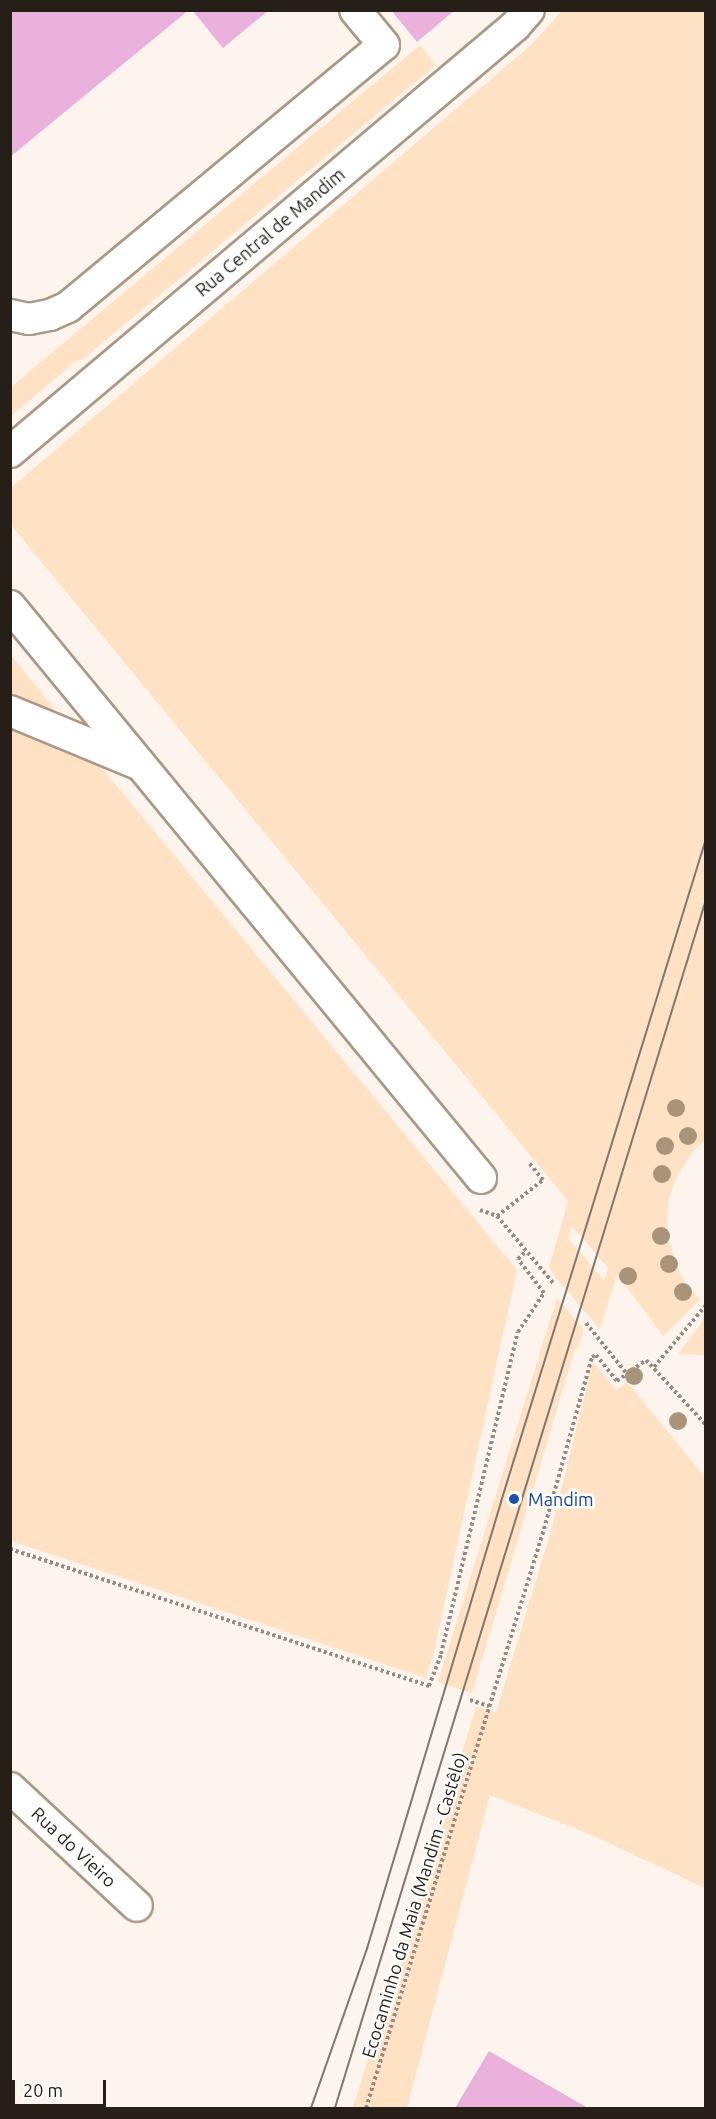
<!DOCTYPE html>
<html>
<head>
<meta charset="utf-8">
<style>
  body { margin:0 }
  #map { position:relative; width:716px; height:2119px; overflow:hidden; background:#fdf5ed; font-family:Ubuntu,sans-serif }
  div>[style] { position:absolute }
  .green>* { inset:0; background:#fee2c3 }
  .building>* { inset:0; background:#eab1dc }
  .path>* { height:4px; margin-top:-2px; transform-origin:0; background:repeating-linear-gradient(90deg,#948c84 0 3px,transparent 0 6px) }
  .roads { filter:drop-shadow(2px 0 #ab9985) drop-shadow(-2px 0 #ab9985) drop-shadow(0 2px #ab9985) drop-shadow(0 -2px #ab9985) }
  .minor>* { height:30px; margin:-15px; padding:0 15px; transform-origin:15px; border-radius:15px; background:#fff }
  .tram>* { height:1.5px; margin:-0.75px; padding:0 0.75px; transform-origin:0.75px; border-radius:0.75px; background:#7e776f }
  .trees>* { width:18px; height:18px; margin:-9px; border-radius:50%; background:#a9947a }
  .dots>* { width:16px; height:16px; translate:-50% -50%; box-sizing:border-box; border:3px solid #fff; border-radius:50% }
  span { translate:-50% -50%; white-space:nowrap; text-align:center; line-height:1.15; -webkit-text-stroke:5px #fff; paint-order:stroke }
  .street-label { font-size:18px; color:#261f17 }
  .transit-label { font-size:18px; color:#164399 }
  .left { translate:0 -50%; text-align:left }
  .frame { position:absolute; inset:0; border:12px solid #261f17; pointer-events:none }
  .scale { position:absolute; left:12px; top:2080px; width:94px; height:27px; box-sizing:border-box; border:3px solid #261f17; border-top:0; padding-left:8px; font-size:18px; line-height:21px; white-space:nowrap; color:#261f17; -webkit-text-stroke:4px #fff; paint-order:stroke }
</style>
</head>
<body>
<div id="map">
  <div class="green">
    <i style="clip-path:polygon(evenodd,562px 11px,705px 11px,706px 1139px,693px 1151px,677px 1176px,669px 1200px,667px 1218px,668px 1237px,675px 1262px,683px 1279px,700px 1300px,663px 1336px,617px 1274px,600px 1329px,556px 1278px,549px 1268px,568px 1201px,11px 525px,11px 488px,13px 486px,530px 46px,562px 11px,572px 1226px,608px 1268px,604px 1281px,568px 1238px,572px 1226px)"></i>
    <i style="clip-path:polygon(420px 45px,436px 65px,83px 359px,76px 361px,11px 416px,11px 387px)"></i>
    <i style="clip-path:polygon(11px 655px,61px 717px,11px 696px)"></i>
    <i style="clip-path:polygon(10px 727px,97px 762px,517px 1270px,434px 1652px,426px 1678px,11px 1541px)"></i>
    <i style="clip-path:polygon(557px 1298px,584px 1330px,577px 1349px,575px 1349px,472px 1693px,438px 1682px)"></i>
    <i style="clip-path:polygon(705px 1318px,705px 1355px,678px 1354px)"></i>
    <i style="clip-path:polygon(593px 1362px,616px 1390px,627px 1382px,705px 1477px,705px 1888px,589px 1834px,490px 1795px,407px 2108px,353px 2108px,476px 1707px,496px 1712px,551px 1531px)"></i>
  </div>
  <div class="building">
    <i style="clip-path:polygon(10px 10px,189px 10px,10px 157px)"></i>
    <i style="clip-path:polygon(192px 10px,269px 10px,223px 48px)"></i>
    <i style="clip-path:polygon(391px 10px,455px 10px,417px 42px)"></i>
    <i style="clip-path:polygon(489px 2051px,588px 2108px,455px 2108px)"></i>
  </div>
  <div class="path">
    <i style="left:480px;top:1210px;width:18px;rotate:19deg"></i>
    <i style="left:497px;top:1216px;width:89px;rotate:50deg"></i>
    <i style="left:497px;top:1216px;width:58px;rotate:-38deg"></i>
    <i style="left:543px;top:1180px;width:22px;rotate:-129deg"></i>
    <i style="left:586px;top:1323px;width:65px;rotate:51.2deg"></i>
    <i style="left:654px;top:1367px;width:81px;rotate:-50deg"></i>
    <i style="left:10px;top:1549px;width:441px;rotate:18.1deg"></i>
    <i style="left:429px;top:1686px;width:34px;rotate:-69deg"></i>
    <i style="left:441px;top:1654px;width:331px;rotate:-76.6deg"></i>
    <i style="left:518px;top:1332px;width:47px;rotate:-56.3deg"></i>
    <i style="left:544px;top:1293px;width:43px;rotate:-127.4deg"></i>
    <i style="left:518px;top:1259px;width:11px;rotate:-45deg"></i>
    <i style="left:470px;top:1700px;width:20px;rotate:18deg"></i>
    <i style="left:366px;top:2108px;width:606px;rotate:-72.91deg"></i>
    <i style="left:544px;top:1529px;width:179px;rotate:-74.4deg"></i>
    <i style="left:592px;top:1357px;width:4px;rotate:-27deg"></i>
    <i style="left:596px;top:1355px;width:33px;rotate:51deg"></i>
    <i style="left:617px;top:1381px;width:36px;rotate:-36deg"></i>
    <i style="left:646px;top:1360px;width:88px;rotate:47.3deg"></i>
  </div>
  <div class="roads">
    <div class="minor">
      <i style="left:10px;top:315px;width:19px;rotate:12deg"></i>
      <i style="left:29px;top:319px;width:21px;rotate:-11deg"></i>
      <i style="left:50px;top:315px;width:20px;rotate:-24deg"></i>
      <i style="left:68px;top:307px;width:410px;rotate:-39.7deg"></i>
      <i style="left:384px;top:45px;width:45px;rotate:-129.6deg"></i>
      <i style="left:10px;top:452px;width:661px;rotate:-40.15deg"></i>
      <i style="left:515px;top:26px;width:21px;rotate:-49deg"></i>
      <i style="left:10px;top:606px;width:741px;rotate:50.53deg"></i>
      <i style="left:10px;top:711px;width:139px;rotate:22.5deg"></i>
      <i style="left:10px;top:1788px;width:173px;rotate:42.9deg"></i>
    </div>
  </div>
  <div class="tram">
    <i style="left:311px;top:2108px;width:169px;rotate:-70.6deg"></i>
    <i style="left:367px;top:1949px;width:467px;rotate:-73.3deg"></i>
    <i style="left:501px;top:1502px;width:694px;rotate:-72.82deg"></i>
    <i style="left:335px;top:2108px;width:1264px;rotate:-72.93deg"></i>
  </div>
  <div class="trees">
    <i style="left:676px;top:1108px"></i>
    <i style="left:688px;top:1136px"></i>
    <i style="left:665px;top:1146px"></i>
    <i style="left:662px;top:1174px"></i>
    <i style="left:661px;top:1236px"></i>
    <i style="left:669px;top:1264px"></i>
    <i style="left:628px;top:1276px"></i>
    <i style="left:683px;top:1292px"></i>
    <i style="left:634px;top:1376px"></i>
    <i style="left:678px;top:1421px"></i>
  </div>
  <div class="dots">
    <i style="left:514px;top:1499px;background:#1a4fb4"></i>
  </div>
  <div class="street-label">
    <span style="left:270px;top:232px;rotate:-40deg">Rua Central de Mandim</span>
    <span style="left:74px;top:1847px;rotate:43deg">Rua do Vieiro</span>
    <span style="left:414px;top:1905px;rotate:-73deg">Ecocaminho da Maia (Mandim - Castêlo)</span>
  </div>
  <div class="transit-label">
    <span class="left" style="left:528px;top:1499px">Mandim</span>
  </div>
  <div class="frame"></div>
  <div class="scale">20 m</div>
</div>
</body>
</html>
